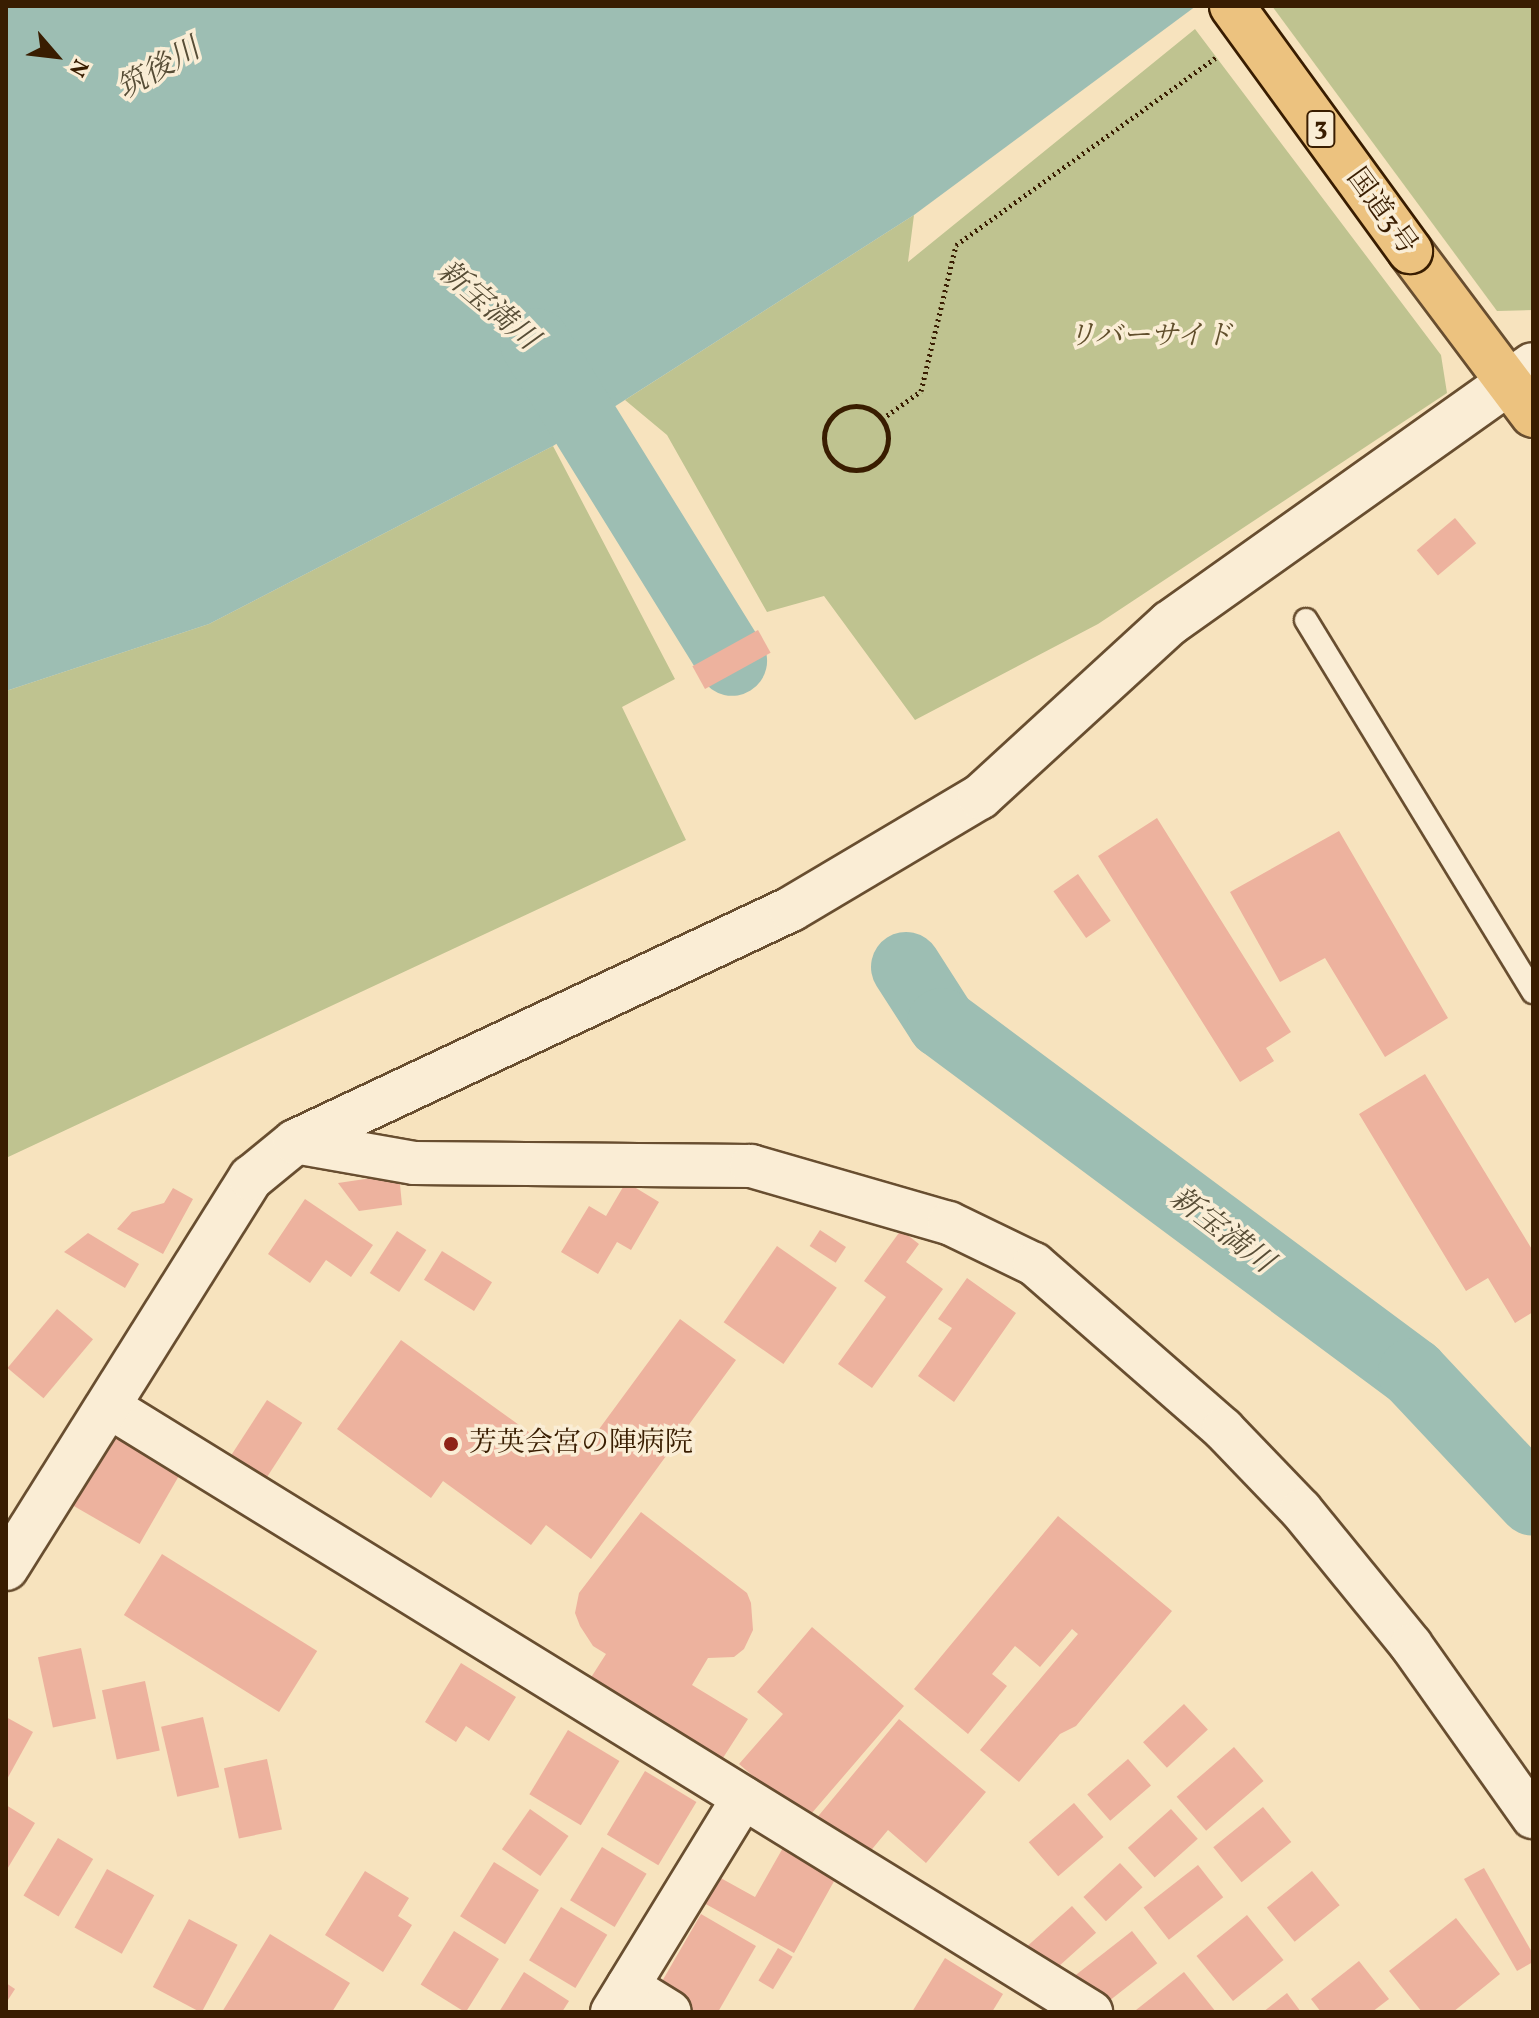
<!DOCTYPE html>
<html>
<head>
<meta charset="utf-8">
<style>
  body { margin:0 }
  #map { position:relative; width:1539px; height:2018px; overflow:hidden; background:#f7e3be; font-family:Vollkorn,"Noto Serif JP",serif }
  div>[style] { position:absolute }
  .green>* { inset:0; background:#bfc390 }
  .water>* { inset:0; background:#9dbeb3 }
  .river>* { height:70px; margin:-35px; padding:0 35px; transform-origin:35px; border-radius:35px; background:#9dbeb3 }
  .building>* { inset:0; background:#edb29e; transform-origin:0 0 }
  .path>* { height:5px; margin-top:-2.5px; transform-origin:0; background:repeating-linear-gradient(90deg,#391d01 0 2px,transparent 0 6px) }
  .path>.ring { margin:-2.5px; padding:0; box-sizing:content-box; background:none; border:5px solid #391d01; border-radius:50% }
  .roads { filter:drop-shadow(2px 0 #684e30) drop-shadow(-2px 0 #684e30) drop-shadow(0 2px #684e30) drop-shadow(0 -2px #684e30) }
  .lane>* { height:22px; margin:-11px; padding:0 11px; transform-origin:11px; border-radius:11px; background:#faedd5 }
  .street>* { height:42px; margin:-21px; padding:0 21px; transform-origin:21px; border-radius:21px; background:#faedd5 }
  .secondary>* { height:44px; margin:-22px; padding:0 22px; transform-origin:22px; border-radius:22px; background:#faedd5 }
  .highway>* { height:44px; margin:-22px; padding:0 22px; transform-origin:22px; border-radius:22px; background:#ecc27f }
  .bridges { filter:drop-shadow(2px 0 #391d01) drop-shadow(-2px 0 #391d01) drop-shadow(0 2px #391d01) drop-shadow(0 -2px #391d01) }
  .highway-bridge>* { height:44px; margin:-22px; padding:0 22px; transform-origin:22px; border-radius:22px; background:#ecc27f }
  .dots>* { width:22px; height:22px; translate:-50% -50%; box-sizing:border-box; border:4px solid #faedd5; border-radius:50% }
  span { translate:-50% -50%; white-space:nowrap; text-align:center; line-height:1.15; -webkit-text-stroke:7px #faedd5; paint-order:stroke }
  .shield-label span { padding:2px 6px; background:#faedd5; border:2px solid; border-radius:6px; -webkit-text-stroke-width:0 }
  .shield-label { font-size:26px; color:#391d01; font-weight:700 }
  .street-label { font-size:28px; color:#391d01 }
  .park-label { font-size:28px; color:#614f2c; font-style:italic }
  .poi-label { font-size:28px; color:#391d01 }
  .left { translate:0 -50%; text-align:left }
  .water-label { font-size:30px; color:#574d36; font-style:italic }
  .frame { position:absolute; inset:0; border:8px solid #391d01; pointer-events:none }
  .north { position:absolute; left:16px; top:16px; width:80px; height:80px; -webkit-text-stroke:6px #faedd5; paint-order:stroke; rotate:118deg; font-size:22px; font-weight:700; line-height:32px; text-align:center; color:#391d01 }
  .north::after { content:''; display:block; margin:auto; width:28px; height:36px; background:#391d01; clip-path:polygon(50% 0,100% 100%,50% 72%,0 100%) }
</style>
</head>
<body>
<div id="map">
  <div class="green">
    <i style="clip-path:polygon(1272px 6px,1533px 6px,1533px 310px,1497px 311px)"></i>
    <i style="clip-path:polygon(1195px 29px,1441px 355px,1447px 393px,1098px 624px,915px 720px,824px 596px,767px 612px,667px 435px,625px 400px,914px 215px,908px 262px)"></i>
    <i style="clip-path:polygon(553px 446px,675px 679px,622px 707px,686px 840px,6px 1158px,6px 691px,209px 624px)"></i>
  </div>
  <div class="water">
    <i style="clip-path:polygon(6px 6px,1196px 6px,914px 215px,553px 446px,209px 624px,6px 691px)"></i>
  </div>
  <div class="river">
    <i style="left:535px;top:343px;width:374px;rotate:58.2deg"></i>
    <i style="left:906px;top:967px;width:67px;rotate:57.3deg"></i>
    <i style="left:942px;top:1023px;width:587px;rotate:36.62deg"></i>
    <i style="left:1413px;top:1373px;width:175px;rotate:46.8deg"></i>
  </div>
  <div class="building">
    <i style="left:1455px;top:518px;width:33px;height:50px;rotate:50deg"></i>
    <i style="left:758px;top:630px;width:26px;height:75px;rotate:61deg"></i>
    <i style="clip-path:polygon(1157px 818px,1291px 1032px,1266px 1048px,1274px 1061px,1240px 1082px,1098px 856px)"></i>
    <i style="clip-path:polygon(1339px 831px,1448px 1018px,1385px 1057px,1325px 958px,1280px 982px,1230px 892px)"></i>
    <i style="left:1078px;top:874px;width:57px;height:30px;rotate:55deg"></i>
    <i style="clip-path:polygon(1425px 1074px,1533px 1251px,1533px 1312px,1515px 1323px,1488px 1278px,1466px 1291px,1359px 1114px)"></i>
    <i style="clip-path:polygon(399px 1174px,402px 1205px,359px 1211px,338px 1183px)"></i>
    <i style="clip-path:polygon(626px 1182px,659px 1202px,631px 1250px,617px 1242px,598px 1274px,561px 1252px,589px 1206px,606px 1216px)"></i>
    <i style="clip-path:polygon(173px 1188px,193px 1199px,163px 1254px,117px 1229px,132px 1212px,164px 1203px)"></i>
    <i style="clip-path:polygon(305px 1199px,373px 1245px,351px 1277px,326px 1260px,310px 1283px,268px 1254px)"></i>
    <i style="left:820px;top:1230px;width:31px;height:19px;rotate:33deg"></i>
    <i style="clip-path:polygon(901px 1230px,919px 1244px,906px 1262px,943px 1289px,872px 1388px,838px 1364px,886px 1297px,864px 1281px)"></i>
    <i style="left:397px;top:1231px;width:35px;height:50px;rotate:33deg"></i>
    <i style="clip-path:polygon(88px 1233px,139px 1264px,125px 1288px,64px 1252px)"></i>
    <i style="left:777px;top:1246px;width:73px;height:93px;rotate:35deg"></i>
    <i style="left:442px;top:1251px;width:59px;height:34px;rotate:32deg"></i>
    <i style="clip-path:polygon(967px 1278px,1016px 1313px,954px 1402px,918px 1376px,952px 1328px,938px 1319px)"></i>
    <i style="left:57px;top:1309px;width:47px;height:77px;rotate:40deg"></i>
    <i style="clip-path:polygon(680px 1319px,736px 1360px,591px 1559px,546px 1525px,531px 1545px,443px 1481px,431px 1498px,337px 1429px,401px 1340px,555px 1451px,594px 1436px)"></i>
    <i style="left:267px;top:1400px;width:42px;height:72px;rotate:33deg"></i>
    <i style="left:109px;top:1427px;width:85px;height:86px;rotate:30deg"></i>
    <i style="clip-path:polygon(641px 1512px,747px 1593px,751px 1603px,753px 1630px,744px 1649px,734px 1657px,708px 1658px,692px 1685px,748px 1719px,721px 1761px,590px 1679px,606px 1654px,593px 1646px,580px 1626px,575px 1613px,579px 1593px)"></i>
    <i style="clip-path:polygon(1058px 1516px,1172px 1611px,1076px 1726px,1060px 1734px,1019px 1782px,980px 1750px,1078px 1634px,1072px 1629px,1040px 1667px,1015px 1646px,992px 1674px,1007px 1686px,968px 1734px,914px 1689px)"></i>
    <i style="left:162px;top:1554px;width:183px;height:72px;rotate:32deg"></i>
    <i style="clip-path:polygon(812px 1627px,904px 1706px,805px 1821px,739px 1764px,783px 1714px,757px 1692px)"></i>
    <i style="left:81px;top:1648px;width:72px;height:44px;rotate:78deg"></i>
    <i style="clip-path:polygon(461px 1663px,516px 1697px,489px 1741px,466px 1726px,456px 1742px,425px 1722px)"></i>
    <i style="left:145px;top:1681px;width:71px;height:44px;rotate:78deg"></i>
    <i style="left:1184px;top:1704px;width:35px;height:56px;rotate:47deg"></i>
    <i style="clip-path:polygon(6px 1717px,33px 1732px,6px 1781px)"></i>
    <i style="left:203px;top:1717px;width:72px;height:43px;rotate:77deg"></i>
    <i style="clip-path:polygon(899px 1719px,986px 1792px,926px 1863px,888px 1830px,863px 1860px,815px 1820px)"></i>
    <i style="left:568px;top:1730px;width:60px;height:75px;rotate:31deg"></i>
    <i style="left:1234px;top:1747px;width:45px;height:76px;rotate:49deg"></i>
    <i style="left:267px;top:1759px;width:72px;height:44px;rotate:78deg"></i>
    <i style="left:1128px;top:1759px;width:35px;height:54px;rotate:49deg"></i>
    <i style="left:645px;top:1771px;width:60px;height:74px;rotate:31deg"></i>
    <i style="left:1074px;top:1803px;width:45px;height:60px;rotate:49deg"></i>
    <i style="clip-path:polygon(6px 1805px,35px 1823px,6px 1871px)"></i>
    <i style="left:1263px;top:1807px;width:45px;height:64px;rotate:51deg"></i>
    <i style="left:530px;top:1809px;width:47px;height:49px;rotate:35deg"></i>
    <i style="left:1171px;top:1809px;width:40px;height:58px;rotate:48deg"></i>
    <i style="left:58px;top:1838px;width:41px;height:67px;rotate:31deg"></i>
    <i style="clip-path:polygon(784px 1846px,837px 1876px,794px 1953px,702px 1902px,717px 1876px,755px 1897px)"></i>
    <i style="left:602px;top:1847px;width:52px;height:62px;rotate:31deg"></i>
    <i style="left:494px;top:1862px;width:53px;height:64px;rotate:32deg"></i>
    <i style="left:1120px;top:1863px;width:33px;height:50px;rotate:47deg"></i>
    <i style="left:1198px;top:1865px;width:41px;height:69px;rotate:52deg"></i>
    <i style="clip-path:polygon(1484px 1868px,1533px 1954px,1533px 1962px,1517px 1971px,1464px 1879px)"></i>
    <i style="left:107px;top:1869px;width:54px;height:67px;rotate:29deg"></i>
    <i style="clip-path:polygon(365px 1871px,409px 1898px,398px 1916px,412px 1925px,383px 1972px,325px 1935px)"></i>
    <i style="left:1312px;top:1871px;width:44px;height:58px;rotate:51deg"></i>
    <i style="left:1072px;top:1906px;width:36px;height:67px;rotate:48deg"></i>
    <i style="left:561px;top:1907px;width:54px;height:62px;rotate:31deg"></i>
    <i style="clip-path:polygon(701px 1914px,756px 1946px,718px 2012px,696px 2012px,657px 1990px)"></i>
    <i style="left:1247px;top:1915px;width:58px;height:65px;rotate:51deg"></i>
    <i style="clip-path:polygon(1456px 1918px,1500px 1974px,1453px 2012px,1422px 2012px,1389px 1971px)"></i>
    <i style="left:189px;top:1919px;width:55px;height:77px;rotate:28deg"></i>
    <i style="left:454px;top:1931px;width:53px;height:63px;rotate:32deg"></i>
    <i style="left:1132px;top:1931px;width:41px;height:75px;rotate:52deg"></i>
    <i style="clip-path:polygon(270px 1934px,350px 1983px,332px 2012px,222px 2012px)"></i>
    <i style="left:778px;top:1948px;width:17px;height:38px;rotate:31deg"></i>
    <i style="clip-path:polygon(945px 1958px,1003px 1994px,992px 2012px,912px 2012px)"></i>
    <i style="clip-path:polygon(1359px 1961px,1389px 1999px,1372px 2012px,1321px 2012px,1311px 1999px)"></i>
    <i style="clip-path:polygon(524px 1972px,569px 2001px,562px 2012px,499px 2012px)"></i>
    <i style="clip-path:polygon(1184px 1972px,1216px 2012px,1138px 2012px,1136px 2010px)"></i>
    <i style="clip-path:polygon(6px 1983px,15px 1989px,6px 2003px)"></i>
    <i style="clip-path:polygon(1287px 1993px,1301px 2012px,1263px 2012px)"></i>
  </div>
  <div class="path">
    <i class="ring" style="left:824px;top:406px;width:59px;height:59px"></i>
    <i style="left:882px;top:419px;width:48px;rotate:-35.7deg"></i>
    <i style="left:921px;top:391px;width:150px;rotate:-76.5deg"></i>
    <i style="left:956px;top:245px;width:323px;rotate:-35.8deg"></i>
  </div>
  <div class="roads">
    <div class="lane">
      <i style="left:1306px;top:620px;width:436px;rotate:58.6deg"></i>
    </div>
    <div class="street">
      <i style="left:295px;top:1142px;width:121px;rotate:10deg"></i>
      <i style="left:414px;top:1163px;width:337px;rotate:0.5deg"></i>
      <i style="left:751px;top:1166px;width:206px;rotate:16.1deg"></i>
      <i style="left:949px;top:1223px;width:94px;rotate:25.8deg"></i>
      <i style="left:1034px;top:1264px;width:251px;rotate:41.1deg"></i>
      <i style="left:1223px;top:1429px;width:112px;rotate:46.1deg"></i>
      <i style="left:1301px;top:1510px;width:174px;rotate:50.8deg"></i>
      <i style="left:1411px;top:1645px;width:211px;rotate:54.7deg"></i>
      <i style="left:108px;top:1406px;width:1155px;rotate:31.65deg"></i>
      <i style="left:628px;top:1986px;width:49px;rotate:31.8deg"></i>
      <i style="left:612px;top:2012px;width:251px;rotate:-58.5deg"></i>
    </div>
    <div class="secondary">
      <i style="left:6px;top:1568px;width:461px;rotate:-57.9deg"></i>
      <i style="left:251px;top:1178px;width:57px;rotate:-39.3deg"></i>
      <i style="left:295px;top:1142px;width:548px;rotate:-25.16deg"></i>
      <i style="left:791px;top:909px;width:220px;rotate:-30.7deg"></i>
      <i style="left:980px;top:797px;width:258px;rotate:-42.5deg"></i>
      <i style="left:1170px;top:623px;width:445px;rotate:-35.4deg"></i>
    </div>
    <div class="highway">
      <i style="left:1410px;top:251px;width:205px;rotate:53.1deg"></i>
    </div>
  </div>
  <div class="bridges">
    <div class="highway-bridge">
      <i style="left:1232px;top:6px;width:303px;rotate:54deg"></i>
    </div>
  </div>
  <div class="dots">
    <i style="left:451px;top:1444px;background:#8f2418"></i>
  </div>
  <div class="shield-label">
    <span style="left:1321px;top:129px">3</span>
  </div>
  <div class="street-label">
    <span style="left:1381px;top:212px;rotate:54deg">国道3号</span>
  </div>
  <div class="park-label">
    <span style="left:1150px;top:337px">リバーサイド</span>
  </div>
  <div class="poi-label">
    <span class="left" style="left:469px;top:1444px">芳英会宮の陣病院</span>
  </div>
  <div class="water-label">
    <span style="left:159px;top:70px;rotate:-30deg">筑後川</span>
    <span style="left:487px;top:306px;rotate:40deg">新宝満川</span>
    <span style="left:1221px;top:1231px;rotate:37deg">新宝満川</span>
  </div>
  <div class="frame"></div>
  <div class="north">N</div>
</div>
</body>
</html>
